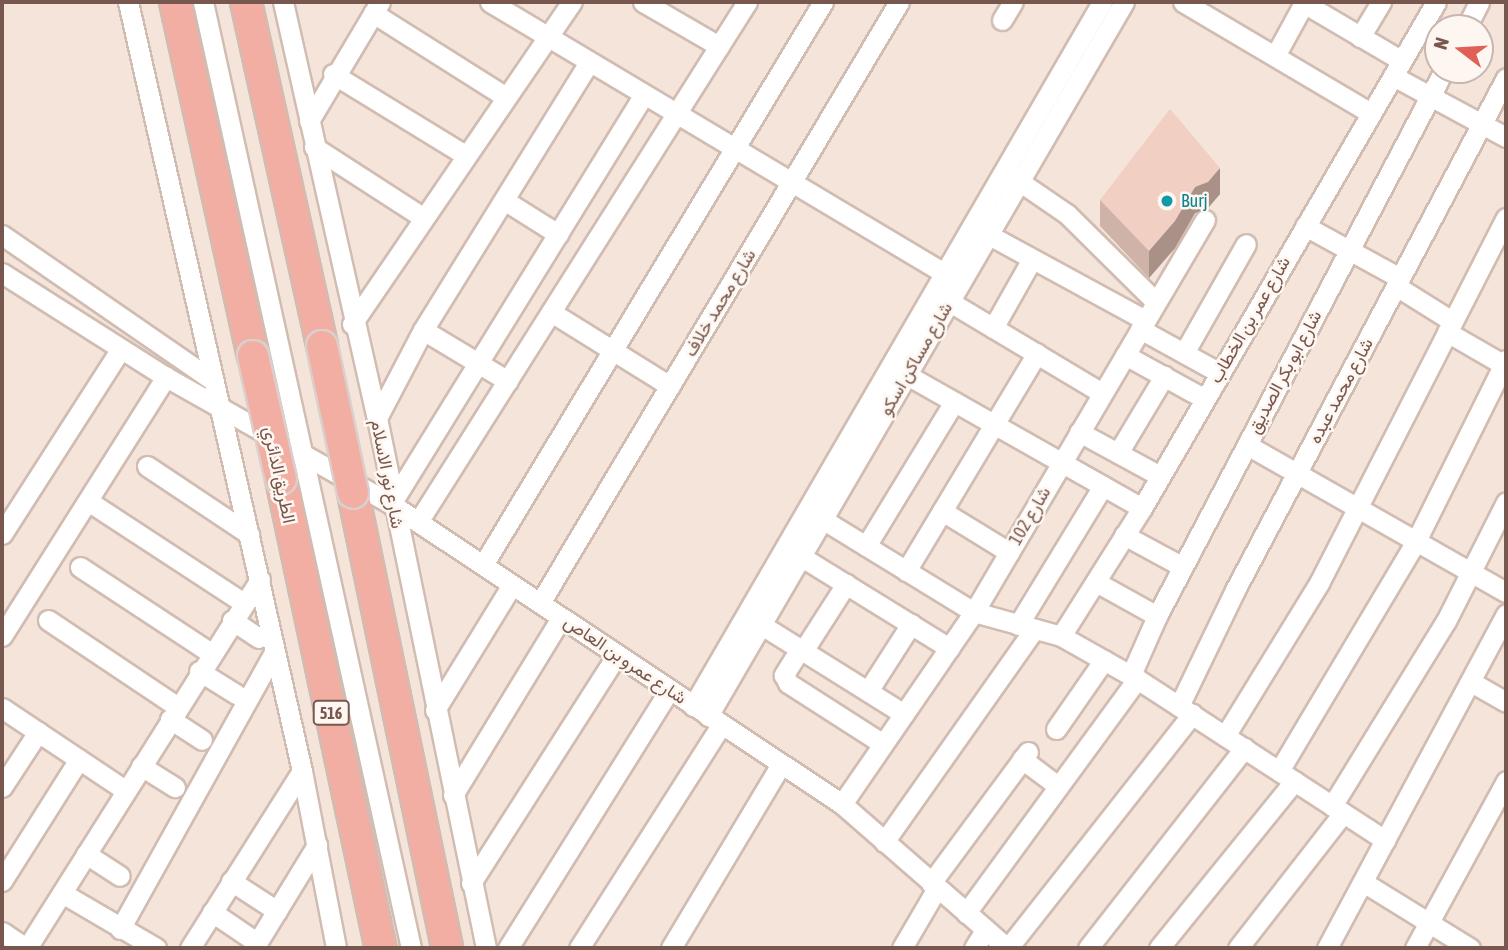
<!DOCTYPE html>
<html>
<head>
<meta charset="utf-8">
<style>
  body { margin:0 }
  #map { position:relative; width:1508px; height:950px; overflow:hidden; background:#fcf3eb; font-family:"Asap Condensed",Vazirmatn,sans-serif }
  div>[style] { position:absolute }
  .residential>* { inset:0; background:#f4e4d9 }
  .roads { filter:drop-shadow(2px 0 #d1bcb2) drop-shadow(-2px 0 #d1bcb2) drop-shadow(0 2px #d1bcb2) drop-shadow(0 -2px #d1bcb2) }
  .minor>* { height:19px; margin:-9.5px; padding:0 9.5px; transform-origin:9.5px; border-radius:9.5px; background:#fff }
  .highway>* { height:30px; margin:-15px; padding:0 15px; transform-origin:15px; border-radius:15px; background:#f3aea4 }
  .bridges { filter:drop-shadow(2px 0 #d9d0cd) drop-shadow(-2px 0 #d9d0cd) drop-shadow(0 2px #d9d0cd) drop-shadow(0 -2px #d9d0cd) }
  .highway-bridge>* { height:30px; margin:-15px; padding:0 15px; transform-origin:15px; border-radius:15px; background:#f3aea4 }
  .wall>* { inset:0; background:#cfb2a8 }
  .shaded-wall>* { inset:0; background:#a99188 }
  .building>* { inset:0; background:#f1cfc3 }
  .dots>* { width:19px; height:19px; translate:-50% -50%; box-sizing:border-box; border:4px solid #fef7f1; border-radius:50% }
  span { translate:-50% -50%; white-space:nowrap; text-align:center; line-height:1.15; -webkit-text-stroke:5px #fef7f1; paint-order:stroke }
  .shield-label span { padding:2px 5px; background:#fef7f1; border:2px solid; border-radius:5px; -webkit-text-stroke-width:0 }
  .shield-label { font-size:16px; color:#77574e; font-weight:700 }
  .culture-label { font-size:18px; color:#0d838f }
  .left { translate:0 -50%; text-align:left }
  .street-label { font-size:18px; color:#77574e }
  .frame { position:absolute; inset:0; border:4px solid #77574e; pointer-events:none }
  .north { position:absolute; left:1424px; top:14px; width:70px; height:70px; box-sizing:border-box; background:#fef7f1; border:2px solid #c8b7b0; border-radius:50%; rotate:287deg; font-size:19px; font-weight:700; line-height:28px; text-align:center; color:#77574e }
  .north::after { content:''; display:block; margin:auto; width:24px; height:32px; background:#e06055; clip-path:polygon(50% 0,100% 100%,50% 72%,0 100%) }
</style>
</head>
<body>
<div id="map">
  <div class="residential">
    <i style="clip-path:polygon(evenodd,2px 2px,1506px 2px,1506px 948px,2px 948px,2px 2px,1438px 28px,1480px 28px,1480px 70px,1438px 70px,1438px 28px)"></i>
  </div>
  <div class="roads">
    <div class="minor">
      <i style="left:128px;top:2px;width:788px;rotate:77.25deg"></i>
      <i style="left:302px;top:771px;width:180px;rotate:79.1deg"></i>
      <i style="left:203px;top:2px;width:969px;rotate:77.6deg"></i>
      <i style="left:283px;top:2px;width:426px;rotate:77.3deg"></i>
      <i style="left:377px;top:418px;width:541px;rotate:78.38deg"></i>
      <i style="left:490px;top:2px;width:529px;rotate:30.83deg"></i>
      <i style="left:643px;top:2px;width:88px;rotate:30.1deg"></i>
      <i style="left:1183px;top:2px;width:218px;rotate:30.6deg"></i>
      <i style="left:1302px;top:2px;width:116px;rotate:30.5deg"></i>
      <i style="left:373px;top:13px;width:157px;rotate:32.3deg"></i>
      <i style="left:1002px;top:20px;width:21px;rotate:-59deg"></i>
      <i style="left:1466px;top:28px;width:29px;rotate:-63deg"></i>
      <i style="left:1360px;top:37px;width:41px;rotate:-59deg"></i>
      <i style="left:1275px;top:56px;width:60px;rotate:-61.3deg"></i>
      <i style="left:333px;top:74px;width:155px;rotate:31.5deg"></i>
      <i style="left:1393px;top:76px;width:128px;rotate:28.4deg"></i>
      <i style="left:309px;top:121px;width:139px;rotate:-59.2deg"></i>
      <i style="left:314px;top:147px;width:129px;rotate:32.9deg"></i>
      <i style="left:1010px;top:175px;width:69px;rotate:34.4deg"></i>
      <i style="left:1067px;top:214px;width:125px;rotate:44.7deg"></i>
      <i style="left:504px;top:200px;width:64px;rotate:32.2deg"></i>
      <i style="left:1305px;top:226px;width:108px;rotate:28.7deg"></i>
      <i style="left:2px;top:235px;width:254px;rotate:34.6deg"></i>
      <i style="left:989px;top:235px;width:178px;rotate:28.6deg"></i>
      <i style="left:2px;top:273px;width:194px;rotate:32.4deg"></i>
      <i style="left:166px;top:377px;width:258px;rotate:29.4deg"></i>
      <i style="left:391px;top:504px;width:542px;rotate:33.63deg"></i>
      <i style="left:842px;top:804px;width:219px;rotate:41.1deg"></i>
      <i style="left:1396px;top:286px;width:66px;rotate:32deg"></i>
      <i style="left:940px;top:296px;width:189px;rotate:30.9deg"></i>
      <i style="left:551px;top:312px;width:140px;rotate:31.9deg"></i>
      <i style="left:352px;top:324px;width:390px;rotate:-55.7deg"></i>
      <i style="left:993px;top:328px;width:79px;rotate:-60.5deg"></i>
      <i style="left:1140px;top:329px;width:91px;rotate:28.8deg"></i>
      <i style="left:423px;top:330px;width:99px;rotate:31deg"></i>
      <i style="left:1447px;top:332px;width:68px;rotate:30deg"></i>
      <i style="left:1184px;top:353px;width:125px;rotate:-60.4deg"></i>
      <i style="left:1125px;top:355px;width:91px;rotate:28.8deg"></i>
      <i style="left:907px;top:375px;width:270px;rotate:29.5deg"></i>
      <i style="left:377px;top:418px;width:99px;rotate:-62.4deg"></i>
      <i style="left:423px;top:330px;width:315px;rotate:-58.2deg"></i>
      <i style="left:1079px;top:432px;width:92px;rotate:28.5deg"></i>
      <i style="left:1247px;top:445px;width:298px;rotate:29.6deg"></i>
      <i style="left:1118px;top:453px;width:90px;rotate:-59.1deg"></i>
      <i style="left:147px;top:466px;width:123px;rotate:33.7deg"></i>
      <i style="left:88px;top:501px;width:186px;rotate:33.2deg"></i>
      <i style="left:391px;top:504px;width:481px;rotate:-58.3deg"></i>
      <i style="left:942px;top:511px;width:79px;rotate:31.5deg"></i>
      <i style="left:822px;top:519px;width:178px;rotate:31.5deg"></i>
      <i style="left:974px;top:612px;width:90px;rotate:15.4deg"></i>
      <i style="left:1061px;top:636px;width:87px;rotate:29.5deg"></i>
      <i style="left:1137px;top:679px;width:296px;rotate:33deg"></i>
      <i style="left:418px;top:522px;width:615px;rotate:-57.68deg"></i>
      <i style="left:2px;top:534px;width:219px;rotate:-57.3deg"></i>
      <i style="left:1124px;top:535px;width:67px;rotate:28.5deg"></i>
      <i style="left:866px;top:546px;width:169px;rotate:-58.6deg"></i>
      <i style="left:792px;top:551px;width:185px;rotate:31.7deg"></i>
      <i style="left:483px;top:565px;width:658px;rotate:-58.87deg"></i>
      <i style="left:80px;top:567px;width:157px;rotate:33.3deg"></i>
      <i style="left:906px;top:571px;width:254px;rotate:-59deg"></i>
      <i style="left:1096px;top:582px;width:70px;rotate:29.1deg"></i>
      <i style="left:540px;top:603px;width:700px;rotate:-59.15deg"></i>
      <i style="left:752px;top:619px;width:179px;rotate:32deg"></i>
      <i style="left:48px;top:620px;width:156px;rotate:33.8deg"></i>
      <i style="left:232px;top:620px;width:32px;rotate:34deg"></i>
      <i style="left:1018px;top:625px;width:163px;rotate:-58.6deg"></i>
      <i style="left:2px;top:636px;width:307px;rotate:-57.7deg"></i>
      <i style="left:1061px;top:636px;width:151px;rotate:-57.7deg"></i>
      <i style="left:1142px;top:508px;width:585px;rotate:-59.84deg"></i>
      <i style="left:800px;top:649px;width:31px;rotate:122deg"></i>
      <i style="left:784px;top:675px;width:9px;rotate:63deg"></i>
      <i style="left:788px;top:683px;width:113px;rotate:32.7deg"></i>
      <i style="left:803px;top:651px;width:80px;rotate:-57.3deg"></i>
      <i style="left:199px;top:671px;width:44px;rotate:31.9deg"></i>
      <i style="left:1131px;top:675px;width:64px;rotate:-66.2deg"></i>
      <i style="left:1157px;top:616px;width:617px;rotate:-62.27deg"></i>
      <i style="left:1471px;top:682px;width:40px;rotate:29.7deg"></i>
      <i style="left:868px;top:691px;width:80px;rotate:-57.3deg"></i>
      <i style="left:693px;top:706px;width:814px;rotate:-59.84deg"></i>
      <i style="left:1179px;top:706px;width:129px;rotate:-64.2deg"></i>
      <i style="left:1235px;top:590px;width:579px;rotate:-62.11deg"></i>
      <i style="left:2px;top:708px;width:148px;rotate:33.7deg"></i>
      <i style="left:435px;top:710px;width:147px;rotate:-58.4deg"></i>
      <i style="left:708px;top:716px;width:826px;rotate:-59.77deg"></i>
      <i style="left:170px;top:719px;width:38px;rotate:33deg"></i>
      <i style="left:1056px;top:729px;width:84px;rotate:-55.2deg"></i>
      <i style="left:1225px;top:736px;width:180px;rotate:-58.4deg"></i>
      <i style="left:1319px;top:583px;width:410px;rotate:-62.9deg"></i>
      <i style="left:1022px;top:759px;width:45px;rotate:36.9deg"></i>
      <i style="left:141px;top:766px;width:40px;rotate:32deg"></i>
      <i style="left:1279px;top:771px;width:268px;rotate:-59.2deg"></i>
      <i style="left:1416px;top:541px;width:202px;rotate:-63.6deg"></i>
      <i style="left:2px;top:787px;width:66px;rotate:-56.8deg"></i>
      <i style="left:453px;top:795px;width:207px;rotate:-58.6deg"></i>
      <i style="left:842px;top:804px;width:233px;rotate:-55.5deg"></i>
      <i style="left:974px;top:612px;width:455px;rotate:-59.5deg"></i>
      <i style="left:1332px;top:806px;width:217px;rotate:-58.4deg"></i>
      <i style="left:1446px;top:621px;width:133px;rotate:-63.2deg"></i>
      <i style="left:884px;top:842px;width:261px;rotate:-54.8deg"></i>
      <i style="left:86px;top:854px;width:40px;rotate:32.9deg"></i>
      <i style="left:2px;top:881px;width:144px;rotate:-57.7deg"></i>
      <i style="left:231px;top:881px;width:55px;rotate:33.1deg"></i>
      <i style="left:1363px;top:882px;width:126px;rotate:31.7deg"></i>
      <i style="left:471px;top:883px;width:271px;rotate:-57.4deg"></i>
      <i style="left:931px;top:883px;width:163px;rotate:-53.5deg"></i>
      <i style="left:62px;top:893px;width:109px;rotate:30.3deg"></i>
      <i style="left:212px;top:912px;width:55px;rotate:34deg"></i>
      <i style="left:966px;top:913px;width:290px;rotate:-53.8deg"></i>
      <i style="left:120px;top:929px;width:317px;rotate:-60.9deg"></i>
      <i style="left:2px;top:932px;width:29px;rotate:34deg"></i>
      <i style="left:27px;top:948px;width:436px;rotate:-57.7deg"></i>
      <i style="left:190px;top:948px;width:209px;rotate:-57.7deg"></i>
      <i style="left:254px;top:948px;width:121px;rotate:-58.5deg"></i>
      <i style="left:508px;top:948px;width:304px;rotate:-58deg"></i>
      <i style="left:579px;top:948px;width:264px;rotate:-57.5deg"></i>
      <i style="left:671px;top:948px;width:214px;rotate:-59.1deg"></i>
      <i style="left:902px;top:948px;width:69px;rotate:-59.7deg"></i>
      <i style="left:974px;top:948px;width:22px;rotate:-58deg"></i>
      <i style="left:1008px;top:948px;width:298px;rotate:-51.8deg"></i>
      <i style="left:1088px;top:948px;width:254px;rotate:-52deg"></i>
      <i style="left:1159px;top:948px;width:215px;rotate:-51deg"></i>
      <i style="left:1238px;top:948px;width:171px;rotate:-52.1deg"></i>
      <i style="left:1327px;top:948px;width:379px;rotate:-61.8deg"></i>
      <i style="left:1415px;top:948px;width:190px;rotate:-61.4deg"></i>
    </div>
    <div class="highway">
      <i style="left:175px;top:2px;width:362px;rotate:77.6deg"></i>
      <i style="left:246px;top:2px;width:352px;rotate:77.5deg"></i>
      <i style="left:281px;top:479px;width:480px;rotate:78deg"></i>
      <i style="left:353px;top:493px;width:465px;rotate:78.3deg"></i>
    </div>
  </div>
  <div class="bridges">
    <div class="highway-bridge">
      <i style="left:322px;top:346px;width:150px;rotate:78.1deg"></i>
      <i style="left:253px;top:356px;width:126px;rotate:77.2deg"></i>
    </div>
  </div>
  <div class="wall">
    <i style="clip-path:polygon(1220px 194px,1208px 208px,1195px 213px,1175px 248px,1149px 278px,1100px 226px,1100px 200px)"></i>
  </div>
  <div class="shaded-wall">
    <i style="clip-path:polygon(1220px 168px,1220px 194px,1208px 208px,1195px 213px,1175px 248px,1149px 278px,1149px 251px,1195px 187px)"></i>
  </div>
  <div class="building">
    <i style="clip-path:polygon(1170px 109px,1220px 168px,1208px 182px,1195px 187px,1175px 221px,1149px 251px,1100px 200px)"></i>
  </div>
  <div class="dots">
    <i style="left:1167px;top:201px;background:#0f9aa8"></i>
  </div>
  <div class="shield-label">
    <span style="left:331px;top:713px">516</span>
  </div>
  <div class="culture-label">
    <span class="left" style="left:1181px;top:201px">Burj</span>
  </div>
  <div class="street-label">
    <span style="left:720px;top:303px;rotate:-59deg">شارع محمد خلاف</span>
    <span style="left:1250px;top:320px;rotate:-60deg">شارع عمر بن الخطاب</span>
    <span style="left:916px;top:359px;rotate:-60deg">شارع مساكن اسكو</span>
    <span style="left:1285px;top:372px;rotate:-62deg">شارع ابو بكر الصديق</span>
    <span style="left:1341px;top:391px;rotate:-62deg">شارع محمد عبده</span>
    <span style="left:387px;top:474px;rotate:79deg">شارع نور الاسلام</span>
    <span style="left:279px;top:475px;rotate:78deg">الطريق الدائري</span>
    <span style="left:1030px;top:516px;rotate:-60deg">شارع 102</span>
    <span style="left:625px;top:660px;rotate:34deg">شارع عمرو بن العاص</span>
  </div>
  <div class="frame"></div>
  <div class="north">N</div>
</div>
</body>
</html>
